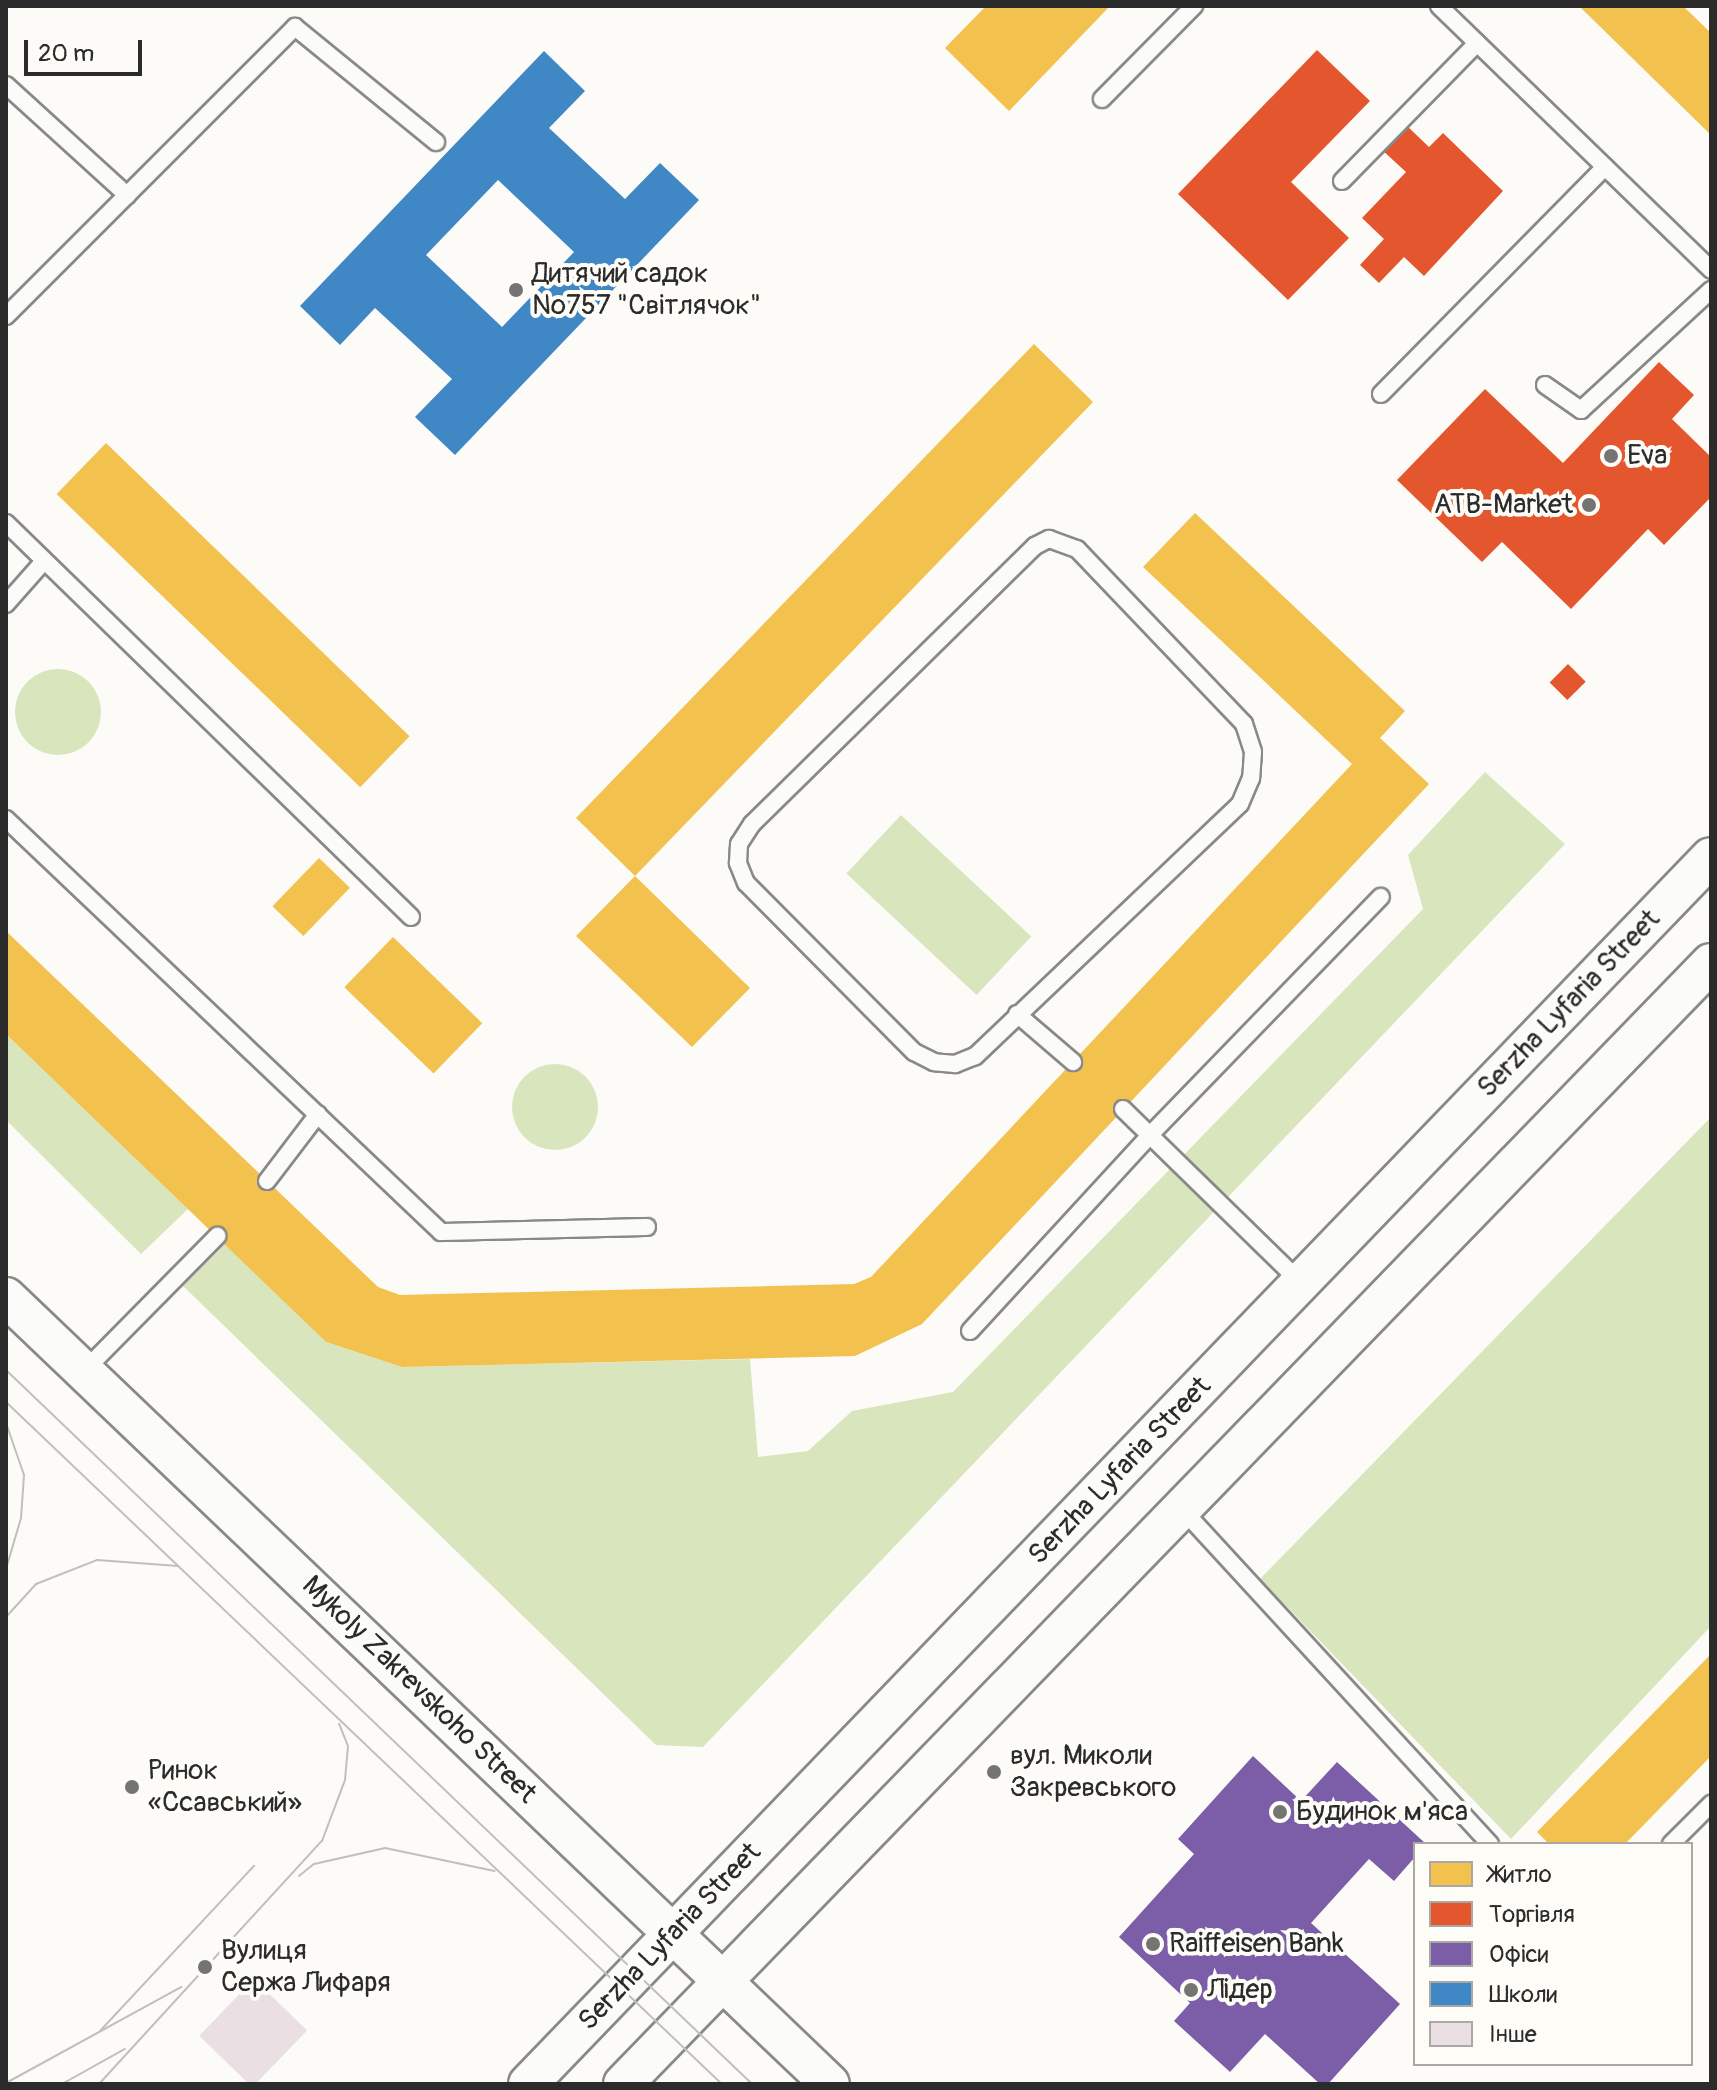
<!DOCTYPE html>
<html>
<head>
<meta charset="utf-8">
<style>
  body { margin:0 }
  #map { position:relative; width:1717px; height:2090px; overflow:hidden; background:#fcfbf8; font-family:Pangolin,sans-serif }
  div>[style] { position:absolute }
  .green>* { inset:0; background:#d9e5bc; transform-origin:0 0 }
  .round { border-radius:50% }
  .homes>* { inset:0; background:#f2c14e; transform-origin:0 0 }
  .shops>* { inset:0; background:#e4572e; transform-origin:0 0 }
  .offices>* { inset:0; background:#7b5ea7 }
  .schools>* { inset:0; background:#3f88c5 }
  .building>* { inset:0; background:#eae0e3; transform-origin:0 0 }
  .roads { filter:drop-shadow(2px 0 #898987) drop-shadow(-2px 0 #898987) drop-shadow(0 2px #898987) drop-shadow(0 -2px #898987) }
  .service>* { height:16px; margin:-8px; padding:0 8px; transform-origin:8px; border-radius:8px; background:#fbfbf9 }
  .tertiary>* { height:38px; margin:-19px; padding:0 19px; transform-origin:19px; border-radius:19px; background:#fbfbf9 }
  .tram>* { height:2px; margin:-1px; padding:0 1px; transform-origin:1px; border-radius:1px; background:#c0bfbc }
  .dots>* { width:22px; height:22px; translate:-50% -50%; box-sizing:border-box; border:4px solid #fdfcf7; border-radius:50% }
  span { translate:-50% -50%; white-space:nowrap; text-align:center; line-height:1.15; -webkit-text-stroke:8px #fdfcf7; paint-order:stroke }
  .poi-label { font-size:28px; color:#2b2b2b }
  .left { translate:0 -50%; text-align:left }
  .right { translate:-100% -50%; text-align:right }
  .street-label { font-size:28px; color:#2b2b2b }
  .frame { position:absolute; inset:0; border:8px solid #2b2b2b; pointer-events:none }
  .legend { position:absolute; left:1413px; top:1842px; width:280px; height:224px; box-sizing:border-box; background:#fdfcf7; border:2px solid #a9a8a5; margin:0; padding:10px 14px; list-style:none; font-size:24px; color:#2b2b2b }
  .legend li { display:flex; align-items:center; gap:16px; height:40px }
  .legend b { width:40px; border:2px solid #a9a8a5 }
  .scale { position:absolute; left:24px; top:40px; width:118px; height:36px; box-sizing:border-box; border:4px solid #2b2b2b; border-top:0; padding-left:10px; font-size:24px; line-height:28px; white-space:nowrap; color:#2b2b2b; -webkit-text-stroke:6px #fdfcf7; paint-order:stroke }
</style>
</head>
<body>
<div id="map">
  <div class="green">
    <i class="round" style="left:15px;top:669px;width:86px;height:86px"></i>
    <i style="clip-path:polygon(1485px 772px,1565px 844px,703px 1747px,656px 1745px,183px 1286px,223px 1242px,326px 1342px,402px 1367px,750px 1359px,758px 1457px,808px 1451px,852px 1411px,953px 1392px,1423px 909px,1408px 855px)"></i>
    <i style="left:901px;top:815px;width:178px;height:80px;rotate:43deg"></i>
    <i style="clip-path:polygon(6px 1034px,188px 1209px,141px 1254px,6px 1120px)"></i>
    <i class="round" style="left:512px;top:1064px;width:86px;height:86px"></i>
    <i style="clip-path:polygon(1711px 1117px,1711px 1626px,1511px 1839px,1260px 1579px)"></i>
  </div>
  <div class="homes">
    <i style="clip-path:polygon(986px 6px,1110px 6px,1009px 111px,945px 48px)"></i>
    <i style="clip-path:polygon(1579px 6px,1683px 6px,1711px 33px,1711px 135px)"></i>
    <i style="clip-path:polygon(1034px 344px,1093px 402px,635px 876px,750px 988px,692px 1047px,576px 936px,635px 876px,576px 818px)"></i>
    <i style="left:106px;top:443px;width:422px;height:71px;rotate:44deg"></i>
    <i style="clip-path:polygon(1195px 513px,1405px 711px,1380px 738px,1429px 784px,922px 1324px,855px 1356px,402px 1367px,326px 1342px,6px 1034px,6px 931px,378px 1287px,400px 1295px,854px 1284px,871px 1277px,1352px 764px,1143px 567px)"></i>
    <i style="left:319px;top:858px;width:43px;height:67px;rotate:44deg"></i>
    <i style="left:393px;top:937px;width:124px;height:70px;rotate:44deg"></i>
    <i style="clip-path:polygon(1711px 1654px,1711px 1756px,1625px 1844px,1549px 1844px,1537px 1832px)"></i>
  </div>
  <div class="shops">
    <i style="clip-path:polygon(1317px 50px,1370px 101px,1291px 182px,1349px 238px,1288px 300px,1178px 194px)"></i>
    <i style="clip-path:polygon(1405px 124px,1429px 147px,1443px 133px,1503px 191px,1424px 276px,1404px 257px,1379px 283px,1360px 265px,1384px 239px,1362px 218px,1406px 172px,1381px 149px)"></i>
    <i style="clip-path:polygon(1659px 362px,1694px 395px,1672px 419px,1711px 457px,1711px 497px,1664px 545px,1648px 529px,1571px 609px,1502px 542px,1482px 562px,1397px 480px,1485px 389px,1563px 463px)"></i>
    <i style="left:1568px;top:664px;width:25px;height:26px;rotate:45deg"></i>
  </div>
  <div class="offices">
    <i style="clip-path:polygon(1253px 1756px,1301px 1801px,1337px 1762px,1426px 1844px,1415px 1844px,1415px 1857px,1394px 1881px,1369px 1859px,1311px 1923px,1400px 2004px,1328px 2084px,1320px 2084px,1265px 2034px,1230px 2072px,1174px 2021px,1190px 2003px,1119px 1937px,1194px 1854px,1178px 1839px)"></i>
  </div>
  <div class="schools">
    <i style="clip-path:polygon(evenodd,544px 51px,585px 91px,549px 128px,625px 199px,660px 163px,699px 200px,455px 455px,415px 417px,452px 379px,375px 308px,340px 345px,300px 306px,544px 51px,498px 180px,574px 252px,502px 327px,426px 255px,498px 180px)"></i>
  </div>
  <div class="building">
    <i style="left:254px;top:1979px;width:74px;height:79px;rotate:44deg"></i>
  </div>
  <div class="roads">
    <div class="service">
      <i style="left:1439px;top:6px;width:379px;rotate:44.1deg"></i>
      <i style="left:6px;top:85px;width:164px;rotate:42.3deg"></i>
      <i style="left:1102px;top:99px;width:131px;rotate:-45.3deg"></i>
      <i style="left:1342px;top:181px;width:193px;rotate:-45.6deg"></i>
      <i style="left:6px;top:316px;width:409px;rotate:-45deg"></i>
      <i style="left:295px;top:27px;width:182px;rotate:39.2deg"></i>
      <i style="left:1545px;top:385px;width:44px;rotate:34.8deg"></i>
      <i style="left:1581px;top:410px;width:177px;rotate:-42.7deg"></i>
      <i style="left:1381px;top:394px;width:319px;rotate:-45.4deg"></i>
      <i style="left:6px;top:523px;width:565px;rotate:44.21deg"></i>
      <i style="left:1049px;top:539px;width:30px;rotate:20deg"></i>
      <i style="left:1077px;top:549px;width:242px;rotate:46.3deg"></i>
      <i style="left:1244px;top:724px;width:29px;rotate:72deg"></i>
      <i style="left:1253px;top:752px;width:26px;rotate:94deg"></i>
      <i style="left:1251px;top:778px;width:28px;rotate:113deg"></i>
      <i style="left:1240px;top:804px;width:366px;rotate:136.4deg"></i>
      <i style="left:975px;top:1056px;width:22px;rotate:158deg"></i>
      <i style="left:955px;top:1064px;width:21px;rotate:-175deg"></i>
      <i style="left:934px;top:1062px;width:22px;rotate:-153deg"></i>
      <i style="left:914px;top:1052px;width:238px;rotate:-134.8deg"></i>
      <i style="left:746px;top:883px;width:22px;rotate:-112deg"></i>
      <i style="left:738px;top:863px;width:19px;rotate:-87deg"></i>
      <i style="left:739px;top:844px;width:24px;rotate:-57deg"></i>
      <i style="left:752px;top:824px;width:397px;rotate:-44.5deg"></i>
      <i style="left:1035px;top:546px;width:16px;rotate:-27deg"></i>
      <i style="left:6px;top:604px;width:57px;rotate:-48.5deg"></i>
      <i style="left:6px;top:819px;width:600px;rotate:43.51deg"></i>
      <i style="left:441px;top:1232px;width:206px;rotate:-1.4deg"></i>
      <i style="left:1017px;top:1014px;width:74px;rotate:40.6deg"></i>
      <i style="left:1123px;top:1109px;width:249px;rotate:44.3deg"></i>
      <i style="left:267px;top:1181px;width:84px;rotate:-52.7deg"></i>
      <i style="left:970px;top:1331px;width:265px;rotate:-47.4deg"></i>
      <i style="left:1149px;top:1136px;width:333px;rotate:-45.9deg"></i>
      <i style="left:84px;top:1371px;width:190px;rotate:-45.4deg"></i>
      <i style="left:1182px;top:1509px;width:455px;rotate:47.4deg"></i>
      <i style="left:1671px;top:1844px;width:57px;rotate:-45deg"></i>
    </div>
    <div class="tertiary">
      <i style="left:6px;top:1297px;width:1139px;rotate:43.68deg"></i>
      <i style="left:528px;top:2084px;width:1704px;rotate:-46.05deg"></i>
      <i style="left:623px;top:2084px;width:1562px;rotate:-45.86deg"></i>
    </div>
  </div>
  <div class="tram">
    <i style="left:6px;top:1370px;width:1033px;rotate:43.74deg"></i>
    <i style="left:6px;top:1402px;width:989px;rotate:43.61deg"></i>
    <i style="left:6px;top:1423px;width:55px;rotate:70.9deg"></i>
    <i style="left:24px;top:1475px;width:43px;rotate:94deg"></i>
    <i style="left:21px;top:1518px;width:53px;rotate:106.4deg"></i>
    <i style="left:6px;top:1617px;width:45px;rotate:-47.7deg"></i>
    <i style="left:36px;top:1584px;width:66px;rotate:-21.5deg"></i>
    <i style="left:97px;top:1560px;width:81px;rotate:4.2deg"></i>
    <i style="left:299px;top:1876px;width:19px;rotate:-39deg"></i>
    <i style="left:314px;top:1864px;width:73px;rotate:-12.7deg"></i>
    <i style="left:385px;top:1848px;width:112px;rotate:11.8deg"></i>
    <i style="left:100px;top:2031px;width:226px;rotate:-47deg"></i>
    <i style="left:6px;top:2083px;width:200px;rotate:-28.7deg"></i>
    <i style="left:62px;top:2084px;width:72px;rotate:-29.1deg"></i>
    <i style="left:99px;top:2084px;width:330px;rotate:-47.5deg"></i>
    <i style="left:322px;top:1841px;width:65px;rotate:-69.3deg"></i>
    <i style="left:345px;top:1780px;width:34px;rotate:-85deg"></i>
    <i style="left:348px;top:1746px;width:24px;rotate:-112deg"></i>
  </div>
  <div class="dots">
    <i style="left:516px;top:290px;background:#747473"></i>
    <i style="left:1611px;top:456px;background:#747473"></i>
    <i style="left:1589px;top:505px;background:#747473"></i>
    <i style="left:994px;top:1772px;background:#747473"></i>
    <i style="left:132px;top:1787px;background:#747473"></i>
    <i style="left:1280px;top:1812px;background:#747473"></i>
    <i style="left:1153px;top:1944px;background:#747473"></i>
    <i style="left:205px;top:1967px;background:#747473"></i>
    <i style="left:1191px;top:1990px;background:#747473"></i>
  </div>
  <div class="poi-label">
    <span class="left" style="left:532px;top:290px">Дитячий садок<br>№757 "Світлячок"</span>
    <span class="left" style="left:1627px;top:456px">Eva</span>
    <span class="right" style="left:1573px;top:505px">ATB-Market</span>
    <span class="left" style="left:1010px;top:1772px">вул. Миколи<br>Закревського</span>
    <span class="left" style="left:148px;top:1787px">Ринок<br>«Ссавський»</span>
    <span class="left" style="left:1296px;top:1812px">Будинок м'яса</span>
    <span class="left" style="left:1169px;top:1944px">Raiffeisen Bank</span>
    <span class="left" style="left:221px;top:1967px">Вулиця<br>Сержа Лифаря</span>
    <span class="left" style="left:1207px;top:1990px">Лідер</span>
  </div>
  <div class="street-label">
    <span style="left:1569px;top:1004px;rotate:-46deg">Serzha Lyfaria Street</span>
    <span style="left:1120px;top:1471px;rotate:-46deg">Serzha Lyfaria Street</span>
    <span style="left:419px;top:1690px;rotate:44deg">Mykoly Zakrevskoho Street</span>
    <span style="left:670px;top:1937px;rotate:-46deg">Serzha Lyfaria Street</span>
  </div>
  <div class="frame"></div>
  <ul class="legend">
  <li><b style="height:22px;background:#f2c14e"></b>Житло</li>
  <li><b style="height:22px;background:#e4572e"></b>Торгівля</li>
  <li><b style="height:22px;background:#7b5ea7"></b>Офіси</li>
  <li><b style="height:22px;background:#3f88c5"></b>Школи</li>
  <li><b style="height:22px;background:#eae0e3"></b>Інше</li>
  </ul>
  <div class="scale">20 m</div>
</div>
</body>
</html>
